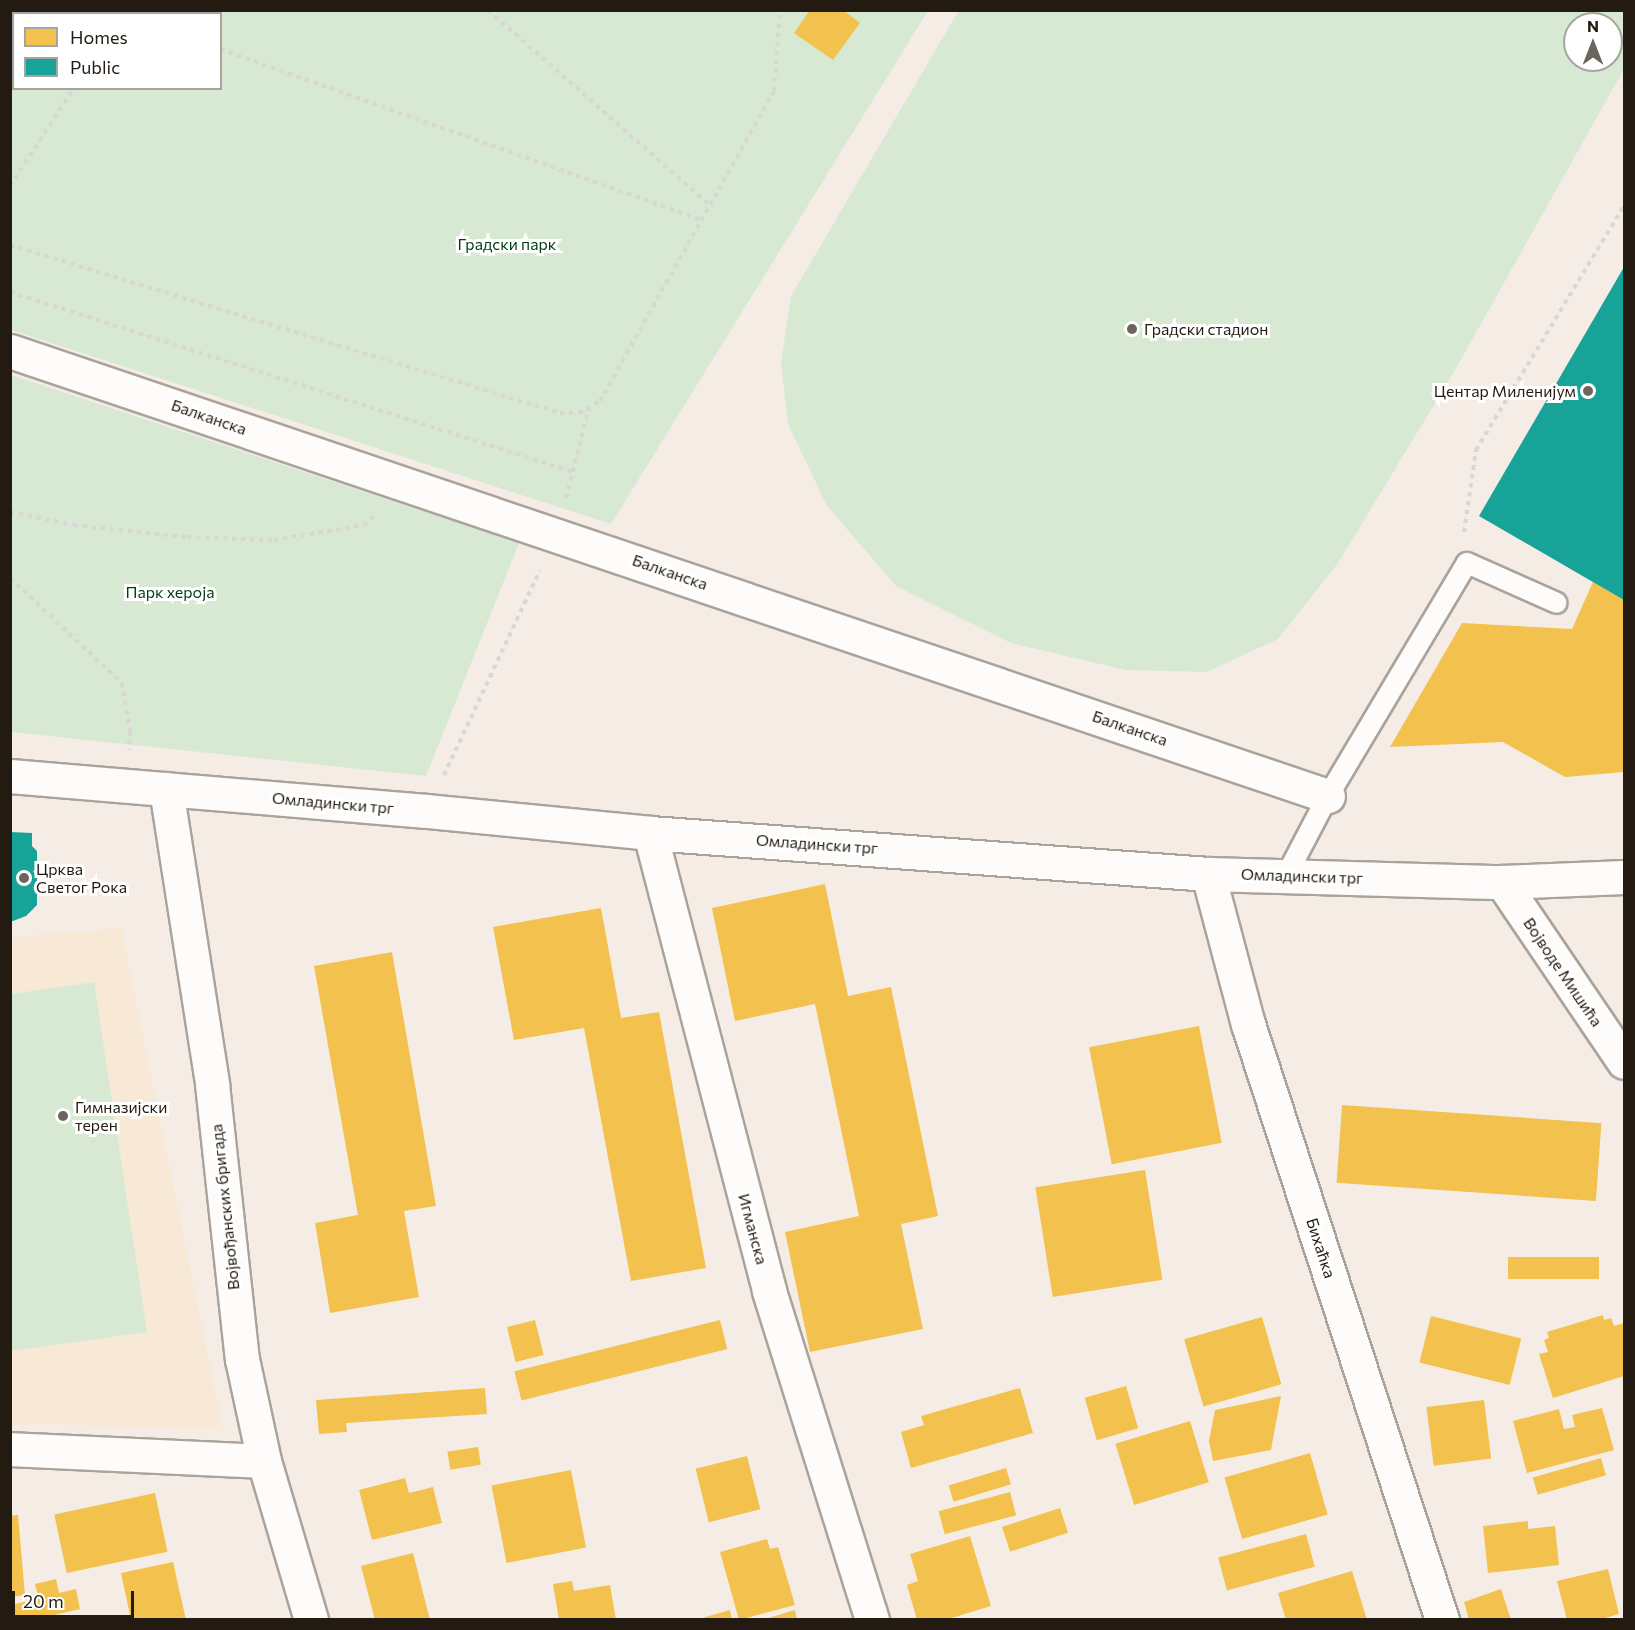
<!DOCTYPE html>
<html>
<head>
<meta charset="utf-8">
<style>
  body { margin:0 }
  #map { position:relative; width:1635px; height:1630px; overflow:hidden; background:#f5ede5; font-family:Commissioner,sans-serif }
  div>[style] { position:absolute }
  .built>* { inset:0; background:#f8e8d6 }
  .green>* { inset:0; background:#d7e9d2 }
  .homes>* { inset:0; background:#f2c14e; transform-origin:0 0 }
  .public>* { inset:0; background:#17a398 }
  .path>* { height:4px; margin-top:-2px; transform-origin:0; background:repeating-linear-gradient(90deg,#d9d6d3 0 4.5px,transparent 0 9px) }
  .roads { filter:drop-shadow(2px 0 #aaa39b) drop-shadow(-2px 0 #aaa39b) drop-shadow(0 2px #aaa39b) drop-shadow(0 -2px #aaa39b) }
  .lane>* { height:20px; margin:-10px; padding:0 10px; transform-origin:10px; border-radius:10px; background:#fefcfb }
  .street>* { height:33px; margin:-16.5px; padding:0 16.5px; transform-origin:16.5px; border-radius:16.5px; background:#fefcfb }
  .dots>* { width:16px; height:16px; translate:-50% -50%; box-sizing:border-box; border:3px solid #fff; border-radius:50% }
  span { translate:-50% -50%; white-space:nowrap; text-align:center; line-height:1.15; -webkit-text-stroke:6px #fff; paint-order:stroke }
  .park-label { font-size:16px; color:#003d12 }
  .poi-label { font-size:16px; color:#231b11 }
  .left { translate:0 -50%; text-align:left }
  .right { translate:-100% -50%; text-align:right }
  .street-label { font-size:16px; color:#231b11 }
  .frame { position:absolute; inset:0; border:12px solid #231b11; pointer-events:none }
  .legend { position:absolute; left:12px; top:12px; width:210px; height:78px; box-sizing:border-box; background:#fff; border:2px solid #a7a4a0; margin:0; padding:8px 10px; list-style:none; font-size:18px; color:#231b11 }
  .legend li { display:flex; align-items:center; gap:12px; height:30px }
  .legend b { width:30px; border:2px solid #a7a4a0 }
  .north { position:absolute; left:1563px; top:12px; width:60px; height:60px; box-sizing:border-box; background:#fff; border:2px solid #a7a4a0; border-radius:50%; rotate:0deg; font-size:16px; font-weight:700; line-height:24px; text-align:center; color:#231b11 }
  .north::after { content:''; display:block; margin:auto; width:21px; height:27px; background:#6c645b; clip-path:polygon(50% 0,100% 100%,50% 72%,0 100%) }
  .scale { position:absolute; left:12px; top:1591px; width:122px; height:27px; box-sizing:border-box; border:3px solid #231b11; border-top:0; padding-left:8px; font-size:18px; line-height:21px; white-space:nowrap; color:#231b11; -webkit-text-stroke:4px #fff; paint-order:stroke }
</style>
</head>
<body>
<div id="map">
  <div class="built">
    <i style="clip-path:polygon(121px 928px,223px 1430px,11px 1423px,11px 937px)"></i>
  </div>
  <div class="green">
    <i style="clip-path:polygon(evenodd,959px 10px,1624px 11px,1624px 69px,1454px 372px,1338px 563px,1278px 639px,1207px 672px,1126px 670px,1011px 643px,896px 586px,827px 506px,788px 424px,781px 362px,791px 296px,959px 10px,1575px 24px,1611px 24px,1611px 60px,1575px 60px,1575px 24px)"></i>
    <i style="clip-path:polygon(evenodd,11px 11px,928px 11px,611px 524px,11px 330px,11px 11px,14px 14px,220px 14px,220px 88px,14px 88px,14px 14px)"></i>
    <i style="clip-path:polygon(11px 375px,519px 543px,426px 776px,11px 732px)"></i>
    <i style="clip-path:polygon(94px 982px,147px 1332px,11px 1351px,11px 994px)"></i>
  </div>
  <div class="homes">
    <i style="clip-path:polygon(810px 10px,843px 10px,860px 23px,833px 60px,794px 33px)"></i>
    <i style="clip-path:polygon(1593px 582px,1624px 600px,1624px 772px,1565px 777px,1503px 742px,1390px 747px,1462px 623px,1572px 629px)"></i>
    <i style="clip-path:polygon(825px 884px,848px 996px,891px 987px,938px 1216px,901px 1224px,923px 1329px,810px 1352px,785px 1232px,859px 1216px,815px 1004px,735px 1021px,712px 908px)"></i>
    <i style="clip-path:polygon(601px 908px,621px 1018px,659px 1012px,706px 1268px,631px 1281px,584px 1028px,514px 1040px,493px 927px)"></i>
    <i style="clip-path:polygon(392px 952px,436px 1206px,404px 1211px,419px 1297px,330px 1313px,315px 1223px,358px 1215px,314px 966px)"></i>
    <i style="left:1199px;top:1026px;width:119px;height:112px;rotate:79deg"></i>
    <i style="left:1342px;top:1105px;width:260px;height:78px;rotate:4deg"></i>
    <i style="left:1145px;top:1170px;width:111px;height:111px;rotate:81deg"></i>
    <i style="left:1599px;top:1257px;width:22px;height:91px;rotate:90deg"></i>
    <i style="clip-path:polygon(1603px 1315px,1604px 1320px,1611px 1318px,1614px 1326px,1624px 1323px,1624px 1376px,1553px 1398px,1539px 1354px,1548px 1352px,1544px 1340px,1549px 1338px,1547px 1332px)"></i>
    <i style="left:1431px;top:1316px;width:93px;height:48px;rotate:14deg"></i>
    <i style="left:1262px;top:1317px;width:70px;height:81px;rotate:74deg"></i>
    <i style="left:535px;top:1320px;width:36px;height:29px;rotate:76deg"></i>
    <i style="left:720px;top:1320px;width:30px;height:212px;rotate:76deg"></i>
    <i style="left:1126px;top:1386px;width:44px;height:43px;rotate:74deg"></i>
    <i style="clip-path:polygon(485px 1388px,487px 1414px,346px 1423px,347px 1432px,319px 1434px,316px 1400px)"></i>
    <i style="clip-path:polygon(1020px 1388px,1033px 1433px,911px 1468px,901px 1432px,924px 1425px,921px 1416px)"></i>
    <i style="clip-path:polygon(1281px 1396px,1271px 1450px,1213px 1461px,1209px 1441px,1215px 1410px)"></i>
    <i style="left:1484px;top:1400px;width:59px;height:58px;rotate:83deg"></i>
    <i style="clip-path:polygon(1602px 1408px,1614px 1450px,1527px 1473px,1513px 1421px,1559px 1409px,1564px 1429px,1575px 1427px,1572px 1415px)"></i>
    <i style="left:1190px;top:1421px;width:64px;height:78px;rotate:73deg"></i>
    <i style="left:478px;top:1447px;width:18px;height:31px;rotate:81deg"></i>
    <i style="left:1310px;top:1453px;width:64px;height:89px;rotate:74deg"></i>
    <i style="left:747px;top:1456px;width:55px;height:53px;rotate:76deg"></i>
    <i style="left:1601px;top:1458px;width:18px;height:71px;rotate:74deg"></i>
    <i style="left:1006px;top:1468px;width:17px;height:60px;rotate:73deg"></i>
    <i style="left:571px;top:1470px;width:79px;height:81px;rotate:79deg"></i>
    <i style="clip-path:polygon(405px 1478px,409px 1493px,433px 1487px,442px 1523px,372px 1540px,359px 1490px)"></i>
    <i style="left:1010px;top:1492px;width:24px;height:74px;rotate:75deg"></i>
    <i style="left:155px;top:1493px;width:60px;height:103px;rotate:78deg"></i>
    <i style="left:1060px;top:1508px;width:26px;height:61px;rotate:72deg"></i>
    <i style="clip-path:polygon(18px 1515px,25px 1595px,10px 1597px,10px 1516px)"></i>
    <i style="clip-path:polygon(1528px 1521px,1528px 1529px,1555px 1526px,1559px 1565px,1488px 1573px,1483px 1526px)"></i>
    <i style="left:1306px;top:1534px;width:34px;height:91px;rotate:75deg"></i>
    <i style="clip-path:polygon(970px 1536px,991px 1606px,945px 1620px,917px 1620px,907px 1585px,918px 1581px,910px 1554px)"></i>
    <i style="clip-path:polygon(767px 1539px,770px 1549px,778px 1547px,795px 1605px,739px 1620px,720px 1552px)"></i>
    <i style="clip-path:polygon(413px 1553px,430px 1620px,375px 1620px,361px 1566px)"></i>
    <i style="clip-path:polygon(173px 1562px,186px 1620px,131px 1620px,121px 1573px)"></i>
    <i style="clip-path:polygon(1608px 1569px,1619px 1614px,1598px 1620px,1567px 1620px,1557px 1581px)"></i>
    <i style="clip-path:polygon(1352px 1571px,1367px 1620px,1286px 1620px,1278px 1593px)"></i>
    <i style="clip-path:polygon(56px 1579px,59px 1593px,76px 1589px,80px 1609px,33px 1620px,10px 1620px,10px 1605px,39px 1599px,35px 1584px)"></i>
    <i style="clip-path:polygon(572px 1581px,574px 1591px,610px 1585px,616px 1620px,559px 1620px,553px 1584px)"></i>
    <i style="clip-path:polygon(1501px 1589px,1511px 1620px,1469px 1620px,1464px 1602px)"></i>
    <i style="clip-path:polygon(730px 1610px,732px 1620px,699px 1620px,699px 1619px)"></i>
    <i style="clip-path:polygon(795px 1610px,797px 1620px,765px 1620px,765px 1619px)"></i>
  </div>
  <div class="public">
    <i style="clip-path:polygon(1624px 267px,1624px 600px,1479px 516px)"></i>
    <i style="clip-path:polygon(10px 832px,32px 833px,32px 846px,37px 851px,37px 905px,26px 916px,13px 921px,10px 921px)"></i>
  </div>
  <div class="path">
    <i style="left:488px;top:10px;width:295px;rotate:41.3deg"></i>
    <i style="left:55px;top:14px;width:5px;rotate:-53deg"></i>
    <i style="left:58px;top:10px;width:4px;rotate:63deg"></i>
    <i style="left:138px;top:14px;width:4px;rotate:-63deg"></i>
    <i style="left:220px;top:49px;width:511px;rotate:19.53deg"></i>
    <i style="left:10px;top:62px;width:6px;rotate:-45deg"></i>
    <i style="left:10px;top:186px;width:117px;rotate:-56.9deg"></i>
    <i style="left:10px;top:245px;width:575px;rotate:16.99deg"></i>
    <i style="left:560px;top:413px;width:19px"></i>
    <i style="left:579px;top:413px;width:24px;rotate:-30deg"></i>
    <i style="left:600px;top:401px;width:355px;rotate:-60.7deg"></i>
    <i style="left:774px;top:91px;width:81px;rotate:-85.8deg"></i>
    <i style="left:10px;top:292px;width:591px;rotate:17.73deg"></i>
    <i style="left:566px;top:498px;width:94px;rotate:-75.8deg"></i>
    <i style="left:10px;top:512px;width:65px;rotate:11.5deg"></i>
    <i style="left:74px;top:525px;width:114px;rotate:6.1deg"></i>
    <i style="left:187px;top:537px;width:87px;rotate:2deg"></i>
    <i style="left:274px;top:540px;width:91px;rotate:-9.5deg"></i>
    <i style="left:364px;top:525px;width:18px;rotate:-41deg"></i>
    <i style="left:1464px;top:532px;width:83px;rotate:-81.7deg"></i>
    <i style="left:1476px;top:450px;width:285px;rotate:-58.8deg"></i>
    <i style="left:10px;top:578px;width:154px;rotate:43.2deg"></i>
    <i style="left:122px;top:683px;width:49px;rotate:80.5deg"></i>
    <i style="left:130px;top:731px;width:19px;rotate:93deg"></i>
    <i style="left:444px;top:775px;width:226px;rotate:-64.9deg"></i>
  </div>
  <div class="roads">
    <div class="lane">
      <i style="left:1286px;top:876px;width:90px;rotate:-62.3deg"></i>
      <i style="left:1328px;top:796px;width:271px;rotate:-59.2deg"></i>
      <i style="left:1467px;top:563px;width:98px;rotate:24deg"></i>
    </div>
    <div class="street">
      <i style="left:10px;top:351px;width:1391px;rotate:18.66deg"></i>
      <i style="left:10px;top:776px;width:418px;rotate:4.8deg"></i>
      <i style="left:427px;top:811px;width:224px;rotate:5.6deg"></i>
      <i style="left:650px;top:833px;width:560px;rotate:4.2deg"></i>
      <i style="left:1208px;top:874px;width:294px;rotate:1.6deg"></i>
      <i style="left:1502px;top:882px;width:122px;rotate:-2.3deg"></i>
      <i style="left:166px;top:789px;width:299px;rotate:81.1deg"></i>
      <i style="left:212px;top:1084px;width:277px;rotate:83.8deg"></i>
      <i style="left:242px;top:1359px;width:104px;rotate:77.8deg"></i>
      <i style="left:264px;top:1461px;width:166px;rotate:73.5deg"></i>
      <i style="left:650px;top:833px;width:473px;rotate:75.4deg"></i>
      <i style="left:769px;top:1291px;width:345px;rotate:72.6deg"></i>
      <i style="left:1208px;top:874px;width:155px;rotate:75.1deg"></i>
      <i style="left:1248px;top:1024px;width:627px;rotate:71.97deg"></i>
      <i style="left:1502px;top:882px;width:217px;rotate:55.9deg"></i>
      <i style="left:10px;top:1449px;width:254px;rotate:2.7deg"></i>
    </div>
  </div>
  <div class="dots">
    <i style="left:1132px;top:329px;background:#6c645b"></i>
    <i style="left:1588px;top:391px;background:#6c645b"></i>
    <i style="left:24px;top:878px;background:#6c645b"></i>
    <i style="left:63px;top:1116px;background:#6c645b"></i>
  </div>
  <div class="park-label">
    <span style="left:507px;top:244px">Градски парк</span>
    <span style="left:170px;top:592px">Парк хероја</span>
  </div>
  <div class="poi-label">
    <span class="left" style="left:1144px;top:329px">Градски стадион</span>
    <span class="right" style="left:1576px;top:391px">Центар Миленијум</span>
    <span class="left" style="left:36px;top:878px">Црква<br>Светог Рока</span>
    <span class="left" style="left:75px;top:1116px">Гимназијски<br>терен</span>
  </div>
  <div class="street-label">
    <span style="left:209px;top:417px;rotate:19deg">Балканска</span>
    <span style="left:670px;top:572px;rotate:19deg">Балканска</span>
    <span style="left:1130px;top:728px;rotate:19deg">Балканска</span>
    <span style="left:333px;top:803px;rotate:5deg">Омладински трг</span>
    <span style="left:817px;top:844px;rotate:4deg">Омладински трг</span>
    <span style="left:1302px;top:876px;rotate:2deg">Омладински трг</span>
    <span style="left:1563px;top:972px;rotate:56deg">Војводе Мишића</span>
    <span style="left:225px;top:1207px;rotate:-96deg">Војвођанских бригада</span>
    <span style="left:753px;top:1229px;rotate:75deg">Игманска</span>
    <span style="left:1321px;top:1248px;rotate:72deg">Бихаћка</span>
  </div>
  <div class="frame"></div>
  <ul class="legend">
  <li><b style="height:16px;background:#f2c14e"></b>Homes</li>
  <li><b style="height:16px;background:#17a398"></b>Public</li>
  </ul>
  <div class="north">N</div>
  <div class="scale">20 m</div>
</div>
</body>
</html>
